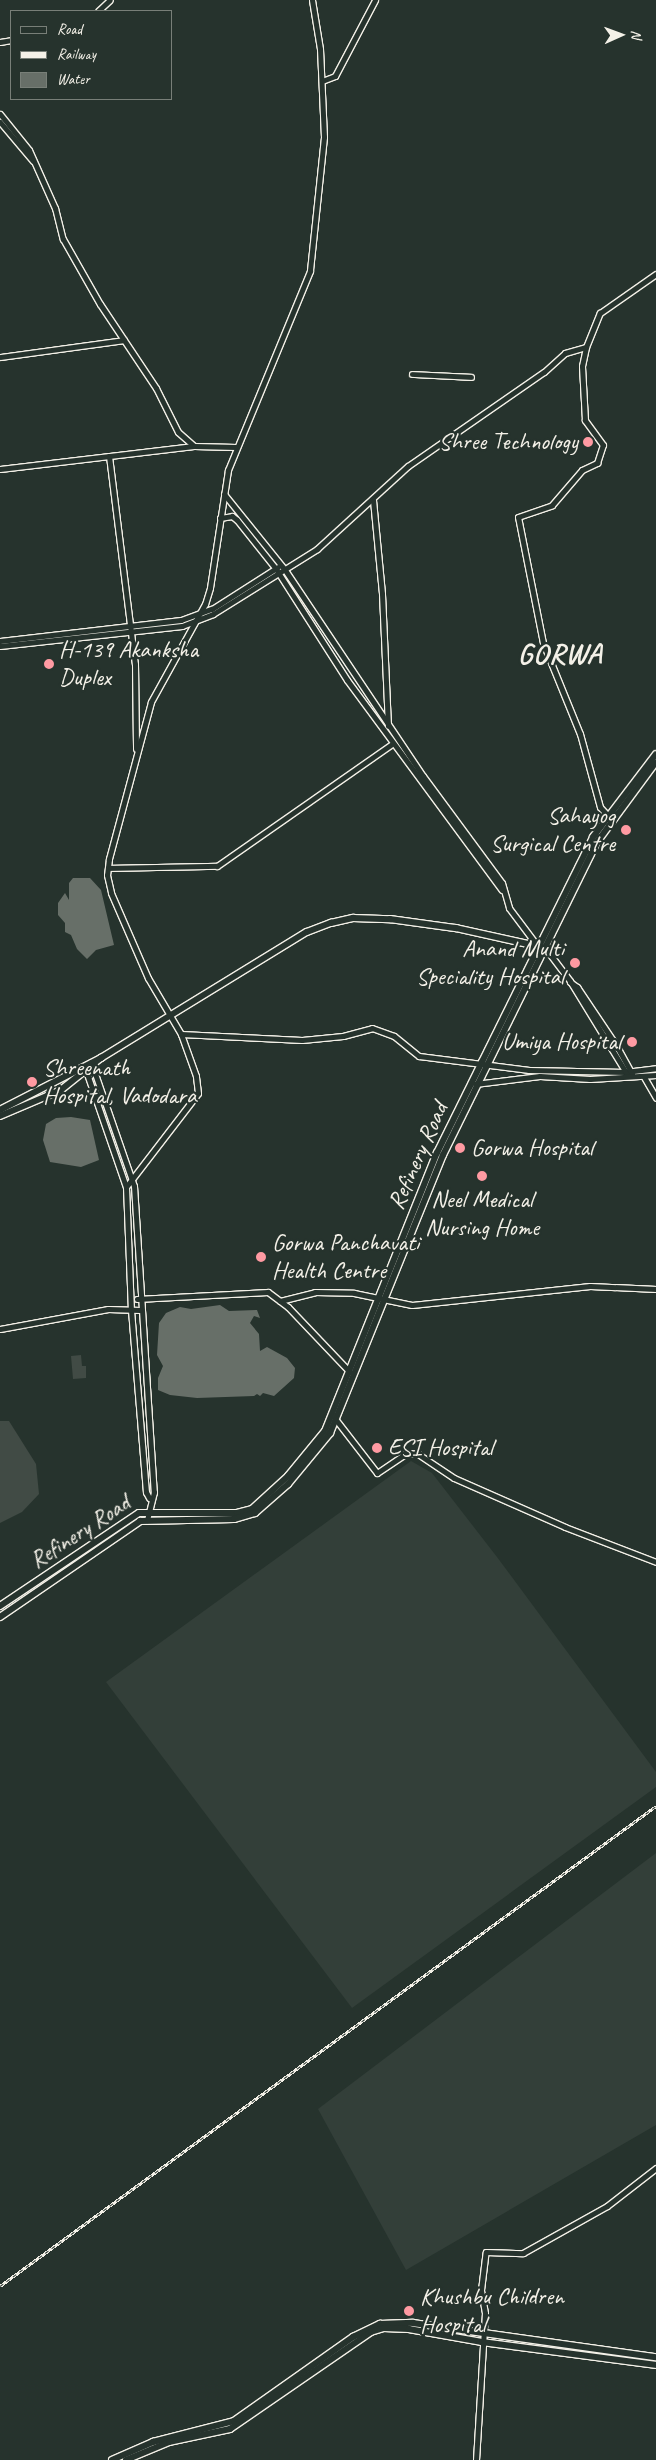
<!DOCTYPE html>
<html>
<head>
<meta charset="utf-8">
<style>
  body { margin:0 }
  #map { position:relative; width:656px; height:2460px; overflow:hidden; background:#26332d; font-family:Caveat,sans-serif }
  div>[style] { position:absolute }
  .built>* { inset:0; background:#333f39 }
  .green>* { inset:0; background:#414b45 }
  .water>* { inset:0; background:#676f68 }
  .roads { filter:drop-shadow(1px 0 #f4f1e8) drop-shadow(-1px 0 #f4f1e8) drop-shadow(0 1px #f4f1e8) drop-shadow(0 -1px #f4f1e8) }
  .tertiary>* { height:5px; margin:-2.5px; padding:0 2.5px; transform-origin:2.5px; border-radius:2.5px; background:#26332d }
  .secondary>* { height:5.5px; margin:-2.75px; padding:0 2.75px; transform-origin:2.75px; border-radius:2.75px; background:#26332d }
  .primary>* { height:6px; margin:-3px; padding:0 3px; transform-origin:3px; border-radius:3px; background:#26332d }
  .rail>* { height:3px; margin-top:-1.5px; transform-origin:0; background:repeating-linear-gradient(90deg,#26332d 0 4px,#f4f1e8 0 8px); box-sizing:border-box; border-block:1px solid #f4f1e8 }
  .dots>* { width:14px; height:14px; translate:-50% -50%; box-sizing:border-box; border:2px solid #26332d; border-radius:50% }
  span { translate:-50% -50%; white-space:nowrap; text-align:center; line-height:1.15; -webkit-text-stroke:4.5px #26332d; paint-order:stroke }
  .poi-label { font-size:24px; color:#f4f1e8 }
  .right { translate:-100% -50%; text-align:right }
  .left { translate:0 -50%; text-align:left }
  .street-label { font-size:24px; color:#f4f1e8 }
  .district-label { font-size:29px; color:#f4f1e8; font-weight:700; letter-spacing:1px }
  .legend { position:absolute; left:10px; top:10px; width:162px; height:90px; box-sizing:border-box; background:#26332d; border:1px solid #787f78; margin:0; padding:6px 9px; list-style:none; font-size:15px; color:#f4f1e8 }
  .legend li { display:flex; align-items:center; gap:10px; height:25px }
  .legend b { width:25px; border:1px solid #787f78 }
  .north { position:absolute; left:596px; top:10px; width:50px; height:50px; -webkit-text-stroke:4px #26332d; paint-order:stroke; rotate:88deg; font-size:14px; font-weight:700; line-height:20px; text-align:center; color:#f4f1e8 }
  .north::after { content:''; display:block; margin:auto; width:18px; height:22px; background:#f4f1e8; clip-path:polygon(50% 0,100% 100%,50% 72%,0 100%) }
</style>
</head>
<body>
<div id="map">
  <div class="built">
    <i style="clip-path:polygon(411px 1461px,432px 1473px,497px 1557px,656px 1772px,656px 1787px,352px 2008px,106px 1682px)"></i>
    <i style="clip-path:polygon(656px 1853px,656px 2125px,406px 2270px,318px 2109px)"></i>
  </div>
  <div class="green">
    <i style="clip-path:polygon(81px 1355px,82px 1366px,86px 1366px,86px 1378px,73px 1379px,71px 1356px)"></i>
    <i style="clip-path:polygon(0 1421px,9px 1421px,36px 1464px,39px 1494px,22px 1512px,0 1523px)"></i>
  </div>
  <div class="water">
    <i style="clip-path:polygon(73px 878px,90px 878px,101px 890px,114px 945px,96px 950px,87px 959px,77px 949px,71px 935px,65px 932px,65px 923px,58px 915px,58px 903px,65px 893px,69px 900px,69px 883px)"></i>
    <i style="clip-path:polygon(71px 1117px,90px 1120px,99px 1160px,81px 1167px,50px 1162px,43px 1140px,46px 1124px,56px 1118px)"></i>
    <i style="clip-path:polygon(220px 1305px,229px 1311px,257px 1310px,260px 1318px,254px 1316px,250px 1323px,259px 1334px,260px 1351px,267px 1347px,287px 1358px,295px 1368px,294px 1378px,274px 1396px,263px 1393px,260px 1396px,257px 1394px,254px 1396px,197px 1398px,170px 1395px,158px 1390px,158px 1378px,163px 1366px,157px 1355px,159px 1323px,166px 1313px,180px 1307px,191px 1309px)"></i>
  </div>
  <div class="roads">
    <div class="tertiary">
      <i style="left:312px;top:0;width:50px;rotate:80.7deg"></i>
      <i style="left:320px;top:49px;width:88px;rotate:87.4deg"></i>
      <i style="left:324px;top:137px;width:135px;rotate:96deg"></i>
      <i style="left:310px;top:271px;width:215px;rotate:112.4deg"></i>
      <i style="left:228px;top:470px;width:119px;rotate:98.7deg"></i>
      <i style="left:210px;top:588px;width:17px;rotate:107deg"></i>
      <i style="left:205px;top:604px;width:112px;rotate:118.9deg"></i>
      <i style="left:151px;top:702px;width:163px;rotate:105deg"></i>
      <i style="left:109px;top:859px;width:16px;rotate:97deg"></i>
      <i style="left:107px;top:875px;width:18px;rotate:77deg"></i>
      <i style="left:111px;top:893px;width:93px;rotate:66.5deg"></i>
      <i style="left:148px;top:978px;width:65px;rotate:59.5deg"></i>
      <i style="left:181px;top:1034px;width:121px;rotate:2.8deg"></i>
      <i style="left:302px;top:1040px;width:41px;rotate:-5.6deg"></i>
      <i style="left:343px;top:1036px;width:30px;rotate:-15deg"></i>
      <i style="left:372px;top:1028px;width:23px;rotate:20deg"></i>
      <i style="left:394px;top:1036px;width:32px;rotate:39deg"></i>
      <i style="left:419px;top:1056px;width:111px;rotate:7.3deg"></i>
      <i style="left:529px;top:1070px;width:96px;rotate:1.2deg"></i>
      <i style="left:625px;top:1072px;width:31px;rotate:-7deg"></i>
      <i style="left:98px;top:11px;width:16px;rotate:-43deg"></i>
      <i style="left:0;top:42px;width:11px;rotate:-10deg"></i>
      <i style="left:322px;top:81px;width:14px;rotate:-21deg"></i>
      <i style="left:335px;top:76px;width:86px;rotate:-62.2deg"></i>
      <i style="left:0;top:114px;width:46px;rotate:51.1deg"></i>
      <i style="left:29px;top:150px;width:64px;rotate:65.9deg"></i>
      <i style="left:55px;top:208px;width:32px;rotate:76deg"></i>
      <i style="left:63px;top:239px;width:75px;rotate:60.4deg"></i>
      <i style="left:100px;top:304px;width:101px;rotate:56.3deg"></i>
      <i style="left:156px;top:388px;width:49px;rotate:63.4deg"></i>
      <i style="left:178px;top:432px;width:21px;rotate:41deg"></i>
      <i style="left:0;top:122px;width:51px;rotate:49.8deg"></i>
      <i style="left:0;top:357px;width:125px;rotate:-7.8deg"></i>
      <i style="left:412px;top:374px;width:59px;rotate:2.9deg"></i>
      <i style="left:109px;top:456px;width:210px;rotate:82.9deg"></i>
      <i style="left:135px;top:664px;width:85px;rotate:89.3deg"></i>
      <i style="left:0;top:469px;width:195px;rotate:-6.8deg"></i>
      <i style="left:194px;top:446px;width:42px;rotate:1.4deg"></i>
      <i style="left:224px;top:494px;width:97px;rotate:51.2deg"></i>
      <i style="left:285px;top:570px;width:248px;rotate:56.2deg"></i>
      <i style="left:423px;top:776px;width:133px;rotate:53.6deg"></i>
      <i style="left:502px;top:883px;width:26px;rotate:74deg"></i>
      <i style="left:509px;top:908px;width:45px;rotate:53.1deg"></i>
      <i style="left:373px;top:500px;width:94px;rotate:84.5deg"></i>
      <i style="left:382px;top:594px;width:132px;rotate:87.4deg"></i>
      <i style="left:220px;top:518px;width:12px;rotate:-9deg"></i>
      <i style="left:232px;top:516px;width:6px;rotate:39deg"></i>
      <i style="left:237px;top:520px;width:63px;rotate:51.5deg"></i>
      <i style="left:276px;top:569px;width:132px;rotate:57.4deg"></i>
      <i style="left:347px;top:680px;width:261px;rotate:53.6deg"></i>
      <i style="left:0;top:641px;width:182px;rotate:-6.6deg"></i>
      <i style="left:181px;top:620px;width:33px;rotate:-20deg"></i>
      <i style="left:212px;top:609px;width:78px;rotate:-32.5deg"></i>
      <i style="left:0;top:646px;width:183px;rotate:-6.3deg"></i>
      <i style="left:182px;top:626px;width:33px;rotate:-21deg"></i>
      <i style="left:213px;top:614px;width:123px;rotate:-32deg"></i>
      <i style="left:317px;top:549px;width:123px;rotate:-42.4deg"></i>
      <i style="left:408px;top:466px;width:165px;rotate:-34.7deg"></i>
      <i style="left:544px;top:372px;width:28px;rotate:-42deg"></i>
      <i style="left:565px;top:353px;width:22px;rotate:-16deg"></i>
      <i style="left:611px;top:819px;width:16px;rotate:-133deg"></i>
      <i style="left:600px;top:807px;width:76px;rotate:-105.3deg"></i>
      <i style="left:580px;top:734px;width:98px;rotate:-112.1deg"></i>
      <i style="left:543px;top:643px;width:128px;rotate:-101.2deg"></i>
      <i style="left:518px;top:517px;width:36px;rotate:-19deg"></i>
      <i style="left:552px;top:505px;width:46px;rotate:-49.4deg"></i>
      <i style="left:582px;top:470px;width:17px;rotate:-25deg"></i>
      <i style="left:597px;top:463px;width:19px;rotate:-72deg"></i>
      <i style="left:603px;top:445px;width:31px;rotate:-126deg"></i>
      <i style="left:585px;top:420px;width:54px;rotate:-93.2deg"></i>
      <i style="left:582px;top:366px;width:19px;rotate:-78deg"></i>
      <i style="left:586px;top:347px;width:37px;rotate:-68deg"></i>
      <i style="left:600px;top:313px;width:68px;rotate:-34.9deg"></i>
      <i style="left:108px;top:868px;width:109px;rotate:-1.1deg"></i>
      <i style="left:217px;top:866px;width:213px;rotate:-34.9deg"></i>
      <i style="left:546px;top:949px;width:40px;rotate:53deg"></i>
      <i style="left:570px;top:981px;width:109px;rotate:58.5deg"></i>
      <i style="left:570px;top:982px;width:9px;rotate:36deg"></i>
      <i style="left:577px;top:987px;width:70px;rotate:56.1deg"></i>
      <i style="left:616px;top:1045px;width:33px;rotate:61deg"></i>
      <i style="left:91px;top:1062px;width:131px;rotate:70.9deg"></i>
      <i style="left:134px;top:1186px;width:307px;rotate:86.3deg"></i>
      <i style="left:154px;top:1492px;width:29px;rotate:104deg"></i>
      <i style="left:85px;top:1068px;width:126px;rotate:71deg"></i>
      <i style="left:126px;top:1187px;width:123px;rotate:87.7deg"></i>
      <i style="left:131px;top:1310px;width:183px;rotate:85.3deg"></i>
      <i style="left:146px;top:1492px;width:7px;rotate:63deg"></i>
      <i style="left:644px;top:1077px;width:24px;rotate:60deg"></i>
      <i style="left:475px;top:1084px;width:65px;rotate:-7deg"></i>
      <i style="left:540px;top:1076px;width:50px;rotate:3.4deg"></i>
      <i style="left:590px;top:1079px;width:66px;rotate:-3.5deg"></i>
      <i style="left:126px;top:1187px;width:118px;rotate:-52.5deg"></i>
      <i style="left:198px;top:1093px;width:17px;rotate:-97deg"></i>
      <i style="left:196px;top:1076px;width:45px;rotate:-109.7deg"></i>
      <i style="left:137px;top:1299px;width:131px;rotate:-3.1deg"></i>
      <i style="left:268px;top:1292px;width:25px;rotate:37deg"></i>
      <i style="left:288px;top:1307px;width:90px;rotate:46.4deg"></i>
      <i style="left:280px;top:1301px;width:36px;rotate:-14deg"></i>
      <i style="left:315px;top:1292px;width:39px;rotate:1deg"></i>
      <i style="left:354px;top:1293px;width:59px;rotate:11.7deg"></i>
      <i style="left:412px;top:1305px;width:179px;rotate:-6.1deg"></i>
      <i style="left:590px;top:1286px;width:66px;rotate:2.6deg"></i>
      <i style="left:0;top:1329px;width:110px;rotate:-10.5deg"></i>
      <i style="left:108px;top:1309px;width:32px;rotate:2deg"></i>
      <i style="left:333px;top:1416px;width:72px;rotate:52.3deg"></i>
      <i style="left:377px;top:1473px;width:36px;rotate:-34deg"></i>
      <i style="left:407px;top:1453px;width:11px;rotate:5deg"></i>
      <i style="left:418px;top:1454px;width:43px;rotate:33.7deg"></i>
      <i style="left:454px;top:1478px;width:121px;rotate:23.8deg"></i>
      <i style="left:565px;top:1527px;width:97px;rotate:21deg"></i>
      <i style="left:476px;top:2460px;width:147px;rotate:-86.5deg"></i>
      <i style="left:485px;top:2313px;width:23px;rotate:-100deg"></i>
      <i style="left:481px;top:2290px;width:38px;rotate:-83deg"></i>
      <i style="left:486px;top:2252px;width:37px;rotate:2deg"></i>
      <i style="left:523px;top:2253px;width:96px;rotate:-29.2deg"></i>
      <i style="left:607px;top:2206px;width:62px;rotate:-37.8deg"></i>
    </div>
    <div class="secondary">
      <i style="left:0;top:1110px;width:114px;rotate:-27.2deg"></i>
      <i style="left:101px;top:1058px;width:241px;rotate:-31.5deg"></i>
      <i style="left:307px;top:932px;width:26px;rotate:-21deg"></i>
      <i style="left:331px;top:923px;width:23px;rotate:-13deg"></i>
      <i style="left:353px;top:918px;width:37px;rotate:2deg"></i>
      <i style="left:390px;top:919px;width:67px;rotate:7.8deg"></i>
      <i style="left:456px;top:928px;width:88px;rotate:12.5deg"></i>
      <i style="left:0;top:1116px;width:66px;rotate:-23.1deg"></i>
      <i style="left:61px;top:1090px;width:51px;rotate:-38.7deg"></i>
      <i style="left:112px;top:2460px;width:45px;rotate:-23.7deg"></i>
      <i style="left:153px;top:2442px;width:84px;rotate:-14.5deg"></i>
      <i style="left:234px;top:2421px;width:146px;rotate:-35.2deg"></i>
      <i style="left:353px;top:2337px;width:30px;rotate:-26deg"></i>
      <i style="left:380px;top:2324px;width:33px;rotate:-2deg"></i>
      <i style="left:413px;top:2323px;width:245px;rotate:8deg"></i>
      <i style="left:126px;top:2460px;width:47px;rotate:-22.7deg"></i>
      <i style="left:169px;top:2442px;width:62px;rotate:-12deg"></i>
      <i style="left:230px;top:2429px;width:171px;rotate:-34.5deg"></i>
      <i style="left:371px;top:2332px;width:14px;rotate:-17deg"></i>
      <i style="left:384px;top:2328px;width:25px;rotate:2deg"></i>
      <i style="left:409px;top:2329px;width:74px;rotate:10.1deg"></i>
      <i style="left:482px;top:2342px;width:176px;rotate:7.5deg"></i>
    </div>
    <div class="primary">
      <i style="left:0;top:1606px;width:167px;rotate:-33.8deg"></i>
      <i style="left:139px;top:1513px;width:98px"></i>
      <i style="left:237px;top:1513px;width:16px;rotate:-15deg"></i>
      <i style="left:252px;top:1509px;width:49px;rotate:-42.5deg"></i>
      <i style="left:288px;top:1476px;width:58px;rotate:-50.6deg"></i>
      <i style="left:325px;top:1431px;width:300px;rotate:-68.1deg"></i>
      <i style="left:437px;top:1153px;width:102px;rotate:-63.7deg"></i>
      <i style="left:482px;top:1062px;width:251px;rotate:-63.7deg"></i>
      <i style="left:593px;top:837px;width:104px;rotate:-52.8deg"></i>
      <i style="left:0;top:1617px;width:170px;rotate:-34.4deg"></i>
      <i style="left:140px;top:1521px;width:94px;rotate:-1.2deg"></i>
      <i style="left:234px;top:1519px;width:22px;rotate:-16deg"></i>
      <i style="left:255px;top:1513px;width:44px;rotate:-41.3deg"></i>
      <i style="left:288px;top:1484px;width:66px;rotate:-50.5deg"></i>
      <i style="left:330px;top:1433px;width:300px;rotate:-67.9deg"></i>
      <i style="left:443px;top:1155px;width:349px;rotate:-63.8deg"></i>
      <i style="left:597px;top:842px;width:99px;rotate:-53.6deg"></i>
    </div>
  </div>
  <div class="rail">
    <i style="left:0;top:2286px;width:813px;rotate:-36.19deg"></i>
  </div>
  <div class="dots">
    <i style="left:588px;top:442px;background:#ff9aa2"></i>
    <i style="left:49px;top:664px;background:#ff9aa2"></i>
    <i style="left:626px;top:830px;background:#ff9aa2"></i>
    <i style="left:575px;top:963px;background:#ff9aa2"></i>
    <i style="left:632px;top:1042px;background:#ff9aa2"></i>
    <i style="left:32px;top:1082px;background:#ff9aa2"></i>
    <i style="left:460px;top:1148px;background:#ff9aa2"></i>
    <i style="left:482px;top:1176px;background:#ff9aa2"></i>
    <i style="left:261px;top:1257px;background:#ff9aa2"></i>
    <i style="left:377px;top:1448px;background:#ff9aa2"></i>
    <i style="left:409px;top:2311px;background:#ff9aa2"></i>
  </div>
  <div class="poi-label">
    <span class="right" style="left:578px;top:442px">Shree Technology</span>
    <span class="left" style="left:59px;top:664px">H-139 Akanksha<br>Duplex</span>
    <span class="right" style="left:615px;top:830px">Sahayog<br>Surgical Centre</span>
    <span class="right" style="left:564px;top:963px">Anand Multi<br>Speciality Hospital</span>
    <span class="right" style="left:621px;top:1042px">Umiya Hospital</span>
    <span class="left" style="left:43px;top:1082px">Shreenath<br>Hospital, Vadodara</span>
    <span class="left" style="left:471px;top:1148px">Gorwa Hospital</span>
    <span style="left:482px;top:1214px">Neel Medical<br>Nursing Home</span>
    <span class="left" style="left:272px;top:1257px">Gorwa Panchavati<br>Health Centre</span>
    <span class="left" style="left:388px;top:1448px">ESI Hospital</span>
    <span class="left" style="left:420px;top:2311px">Khushbu Children<br>Hospital</span>
  </div>
  <div class="street-label">
    <span style="left:418px;top:1156px;rotate:-66deg">Refinery Road</span>
    <span style="left:80px;top:1532px;rotate:-33deg">Refinery Road</span>
  </div>
  <div class="district-label">
    <span style="left:560px;top:654px">GORWA</span>
  </div>
  <ul class="legend">
  <li><b style="height:6px;background:#26332d"></b>Road</li>
  <li><b style="height:6px;background:#f4f1e8"></b>Railway</li>
  <li><b style="height:14px;background:#676f68"></b>Water</li>
  </ul>
  <div class="north">N</div>
</div>
</body>
</html>
